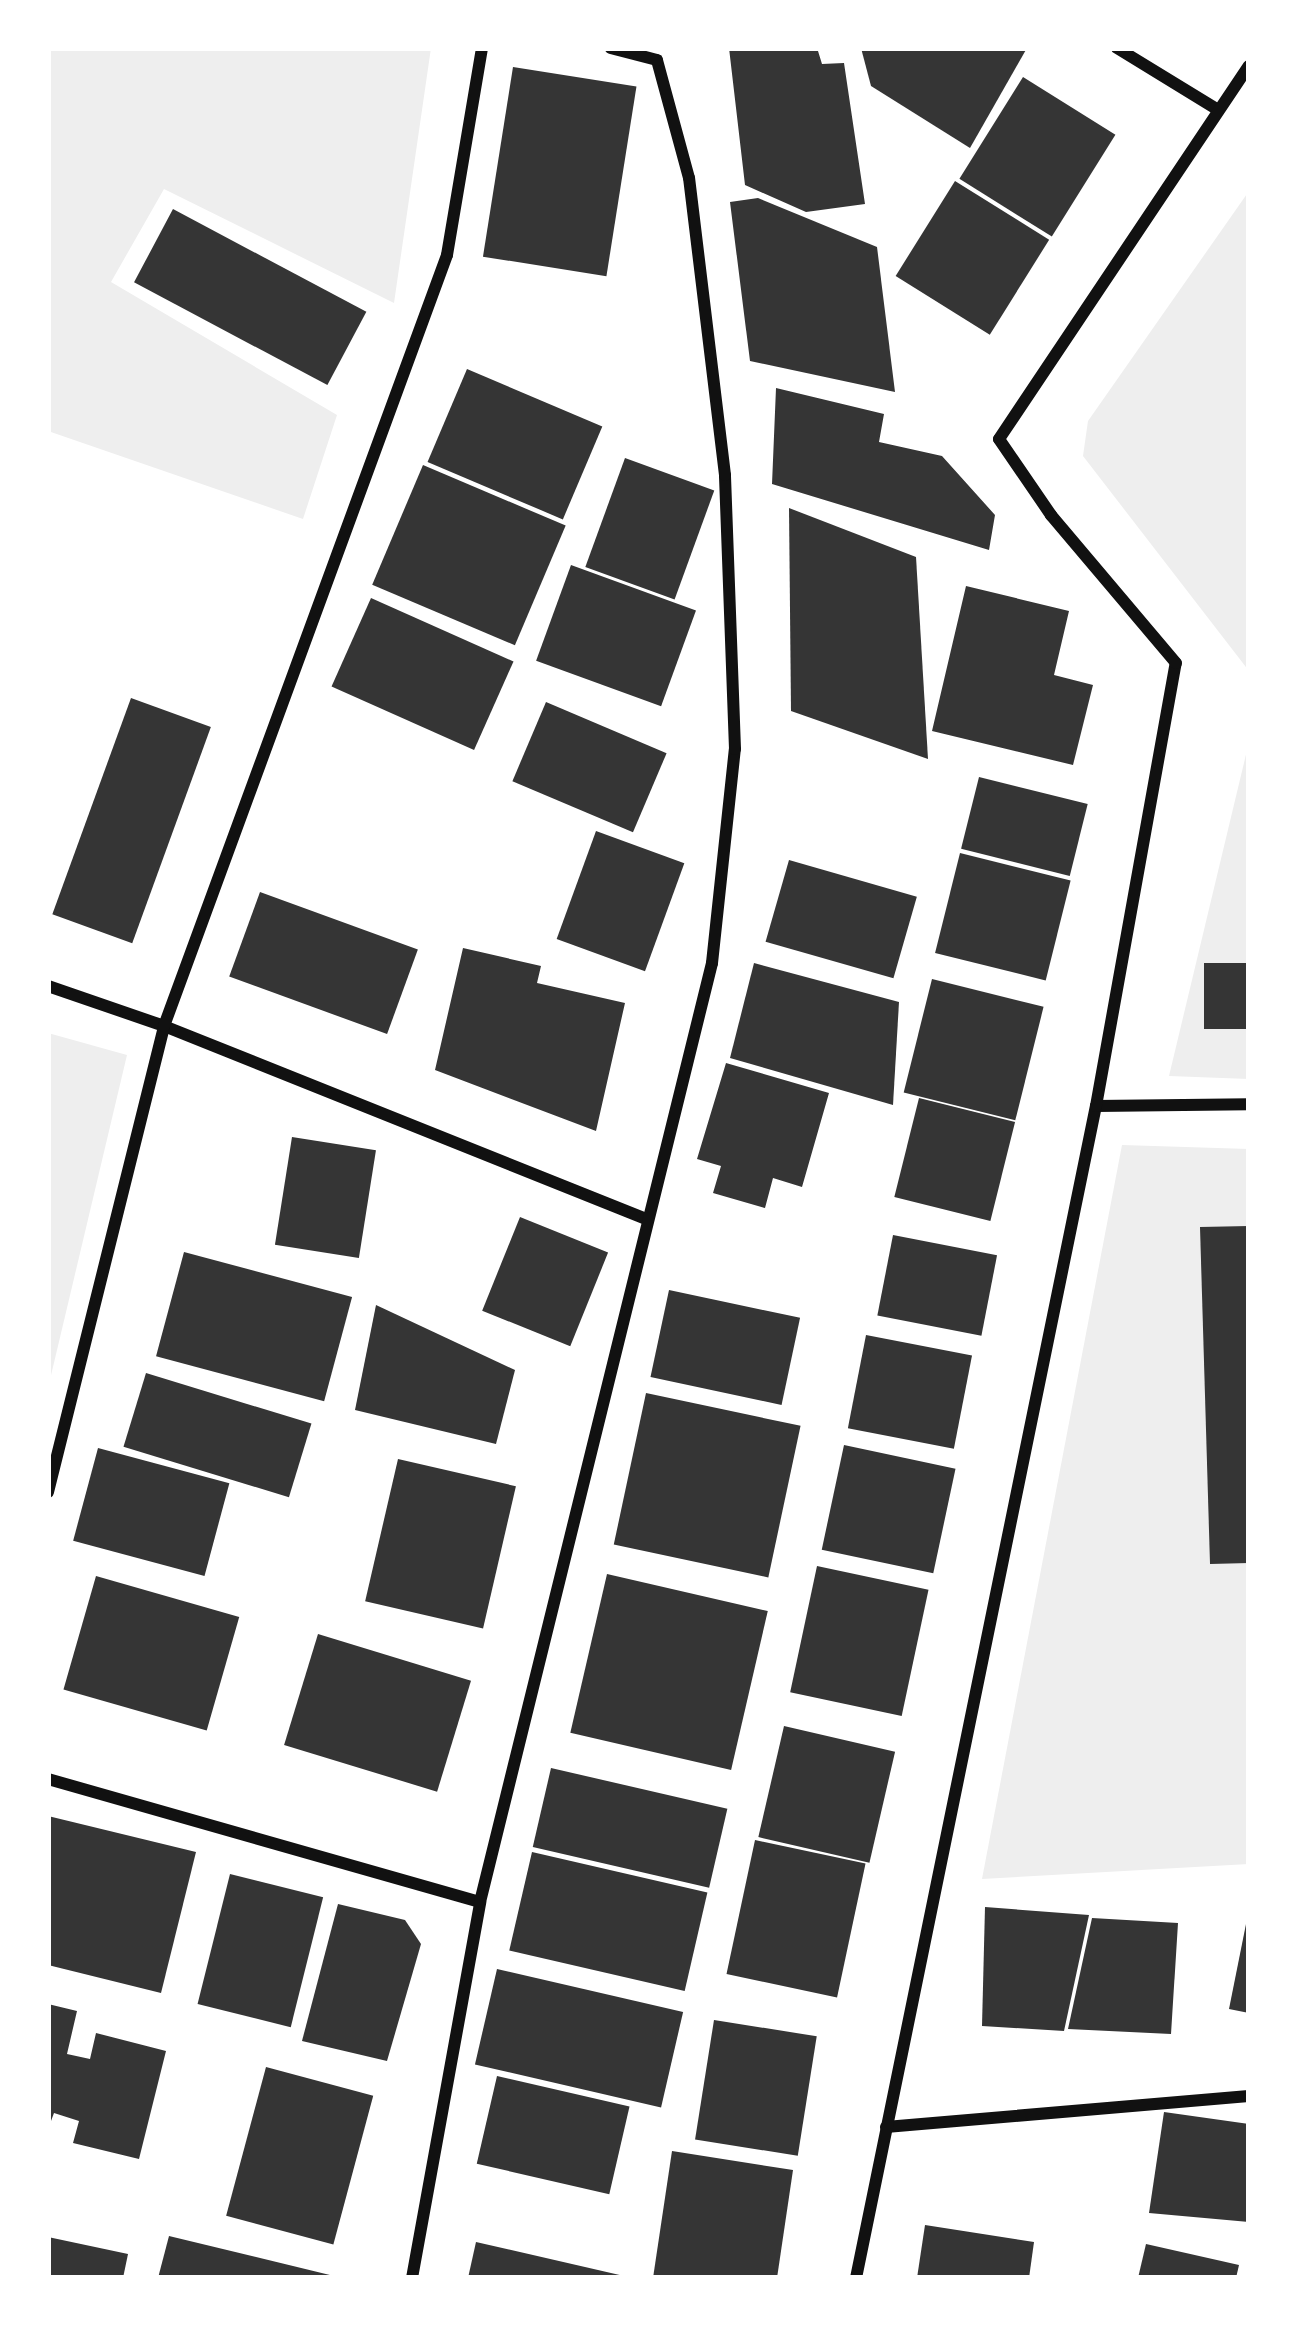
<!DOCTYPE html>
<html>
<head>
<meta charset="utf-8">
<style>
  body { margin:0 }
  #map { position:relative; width:1297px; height:2326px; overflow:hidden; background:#fff; font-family:"Open Sans",sans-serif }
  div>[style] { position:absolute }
  .green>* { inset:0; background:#eee }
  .building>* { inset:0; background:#353535; transform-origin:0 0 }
  .minor>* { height:12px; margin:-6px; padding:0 6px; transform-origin:6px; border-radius:6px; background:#111 }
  span { translate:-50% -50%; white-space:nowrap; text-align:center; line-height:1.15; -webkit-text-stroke:9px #fff; paint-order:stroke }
  .frame { position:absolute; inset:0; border:51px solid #fff; pointer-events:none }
</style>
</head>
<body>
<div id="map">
  <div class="green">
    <i style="clip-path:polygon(48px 48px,431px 48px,394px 303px,164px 189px,111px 282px,337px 415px,303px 519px,48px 431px)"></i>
    <i style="clip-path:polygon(1249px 191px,1249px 671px,1083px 456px,1088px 421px)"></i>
    <i style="clip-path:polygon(1249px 742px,1249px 1079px,1169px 1076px)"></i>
    <i style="clip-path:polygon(48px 1033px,127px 1055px,48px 1388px)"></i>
    <i style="clip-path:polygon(1122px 1145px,1249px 1149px,1249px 1864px,982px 1879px)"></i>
  </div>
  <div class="building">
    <i style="clip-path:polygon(729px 48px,818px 51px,822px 64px,844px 63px,865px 204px,806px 212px,745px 185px)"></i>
    <i style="clip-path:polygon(861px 48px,1027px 48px,970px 148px,871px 86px)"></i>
    <i style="left:513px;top:67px;width:125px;height:192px;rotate:9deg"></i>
    <i style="left:1023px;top:77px;width:109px;height:120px;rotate:32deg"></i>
    <i style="left:955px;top:181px;width:111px;height:112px;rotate:32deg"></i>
    <i style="clip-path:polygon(758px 198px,877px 247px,895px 392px,750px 361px,730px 202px)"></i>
    <i style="left:173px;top:209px;width:219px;height:83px;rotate:28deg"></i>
    <i style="left:467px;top:369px;width:147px;height:101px;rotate:23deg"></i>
    <i style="clip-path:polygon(776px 388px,884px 414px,879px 442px,942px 456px,995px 515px,989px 550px,772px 484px)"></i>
    <i style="left:625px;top:458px;width:95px;height:116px;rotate:20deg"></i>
    <i style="left:423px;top:465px;width:155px;height:130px;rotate:23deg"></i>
    <i style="clip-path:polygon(789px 508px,916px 557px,928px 759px,791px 711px)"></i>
    <i style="left:571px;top:565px;width:133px;height:102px;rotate:20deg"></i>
    <i style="clip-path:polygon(966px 586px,1069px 611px,1054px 675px,1093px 685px,1073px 765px,932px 731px)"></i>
    <i style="left:371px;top:598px;width:156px;height:97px;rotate:24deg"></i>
    <i style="left:131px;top:698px;width:85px;height:230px;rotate:20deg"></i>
    <i style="left:546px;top:702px;width:131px;height:86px;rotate:23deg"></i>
    <i style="left:979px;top:777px;width:112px;height:74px;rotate:14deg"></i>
    <i style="left:596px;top:831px;width:94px;height:115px;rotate:20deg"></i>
    <i style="left:960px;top:853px;width:114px;height:103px;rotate:14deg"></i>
    <i style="left:789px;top:860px;width:133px;height:85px;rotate:16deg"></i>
    <i style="left:260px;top:892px;width:168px;height:90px;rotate:20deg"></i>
    <i style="clip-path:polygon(463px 948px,541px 966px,537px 983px,625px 1003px,596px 1131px,435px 1070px)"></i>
    <i style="clip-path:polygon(754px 963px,899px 1002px,893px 1105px,730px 1058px)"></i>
    <i style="left:1204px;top:963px;width:45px;height:66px"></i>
    <i style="left:932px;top:979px;width:115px;height:117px;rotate:14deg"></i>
    <i style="clip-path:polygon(726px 1063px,829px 1093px,802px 1187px,773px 1178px,765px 1208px,713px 1193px,721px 1166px,697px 1159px)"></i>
    <i style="left:919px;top:1098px;width:99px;height:102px;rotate:14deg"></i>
    <i style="left:292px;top:1137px;width:85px;height:109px;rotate:9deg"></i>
    <i style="left:520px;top:1217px;width:95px;height:101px;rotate:22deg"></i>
    <i style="clip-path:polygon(1249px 1226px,1249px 1563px,1210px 1564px,1200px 1227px)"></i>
    <i style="left:893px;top:1235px;width:106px;height:82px;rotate:11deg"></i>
    <i style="left:184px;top:1252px;width:174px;height:108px;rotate:15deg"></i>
    <i style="left:669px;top:1290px;width:134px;height:89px;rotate:12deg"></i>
    <i style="clip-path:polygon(376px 1305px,515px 1370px,496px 1444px,355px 1410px)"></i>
    <i style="left:866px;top:1335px;width:108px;height:95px;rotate:11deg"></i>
    <i style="left:146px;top:1373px;width:173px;height:77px;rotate:17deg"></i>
    <i style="left:646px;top:1393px;width:158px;height:155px;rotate:12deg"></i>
    <i style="left:844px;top:1445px;width:114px;height:107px;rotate:12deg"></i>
    <i style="left:98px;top:1448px;width:136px;height:96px;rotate:15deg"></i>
    <i style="left:398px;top:1459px;width:121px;height:146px;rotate:13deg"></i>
    <i style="left:817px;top:1566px;width:114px;height:129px;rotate:12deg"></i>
    <i style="left:607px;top:1574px;width:165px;height:163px;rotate:13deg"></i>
    <i style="left:96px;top:1576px;width:149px;height:118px;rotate:16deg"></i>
    <i style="left:318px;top:1634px;width:160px;height:116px;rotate:17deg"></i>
    <i style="left:784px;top:1726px;width:114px;height:114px;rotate:13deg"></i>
    <i style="left:551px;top:1768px;width:181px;height:81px;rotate:13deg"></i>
    <i style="clip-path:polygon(48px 1816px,196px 1852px,161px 1993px,48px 1965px)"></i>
    <i style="left:755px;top:1840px;width:113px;height:137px;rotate:12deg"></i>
    <i style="left:532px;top:1852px;width:180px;height:101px;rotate:13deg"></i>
    <i style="left:230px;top:1874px;width:96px;height:134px;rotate:14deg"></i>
    <i style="clip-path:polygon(338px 1904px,405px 1920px,421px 1944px,387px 2061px,302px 2041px)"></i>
    <i style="clip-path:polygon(985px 1907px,1089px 1915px,1064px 2031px,982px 2026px)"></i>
    <i style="clip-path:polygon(1092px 1918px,1178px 1923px,1171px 2034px,1068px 2029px)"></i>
    <i style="clip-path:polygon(1247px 1919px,1249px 1919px,1249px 2013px,1229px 2009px)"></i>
    <i style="left:497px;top:1969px;width:191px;height:98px;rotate:13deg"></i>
    <i style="clip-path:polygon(48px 2004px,77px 2011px,67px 2054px,90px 2059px,96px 2033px,166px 2051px,139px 2159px,73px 2143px,79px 2121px,54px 2113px,48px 2129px)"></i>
    <i style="left:714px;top:2020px;width:104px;height:121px;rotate:9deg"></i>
    <i style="left:266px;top:2067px;width:111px;height:154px;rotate:15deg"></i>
    <i style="left:497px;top:2076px;width:136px;height:90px;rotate:13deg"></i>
    <i style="clip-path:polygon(1164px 2112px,1249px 2124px,1249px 2222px,1149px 2213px)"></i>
    <i style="clip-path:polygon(672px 2151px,793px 2170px,777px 2278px,653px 2278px)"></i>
    <i style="clip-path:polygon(925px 2225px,1034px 2242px,1029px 2278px,917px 2278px)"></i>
    <i style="clip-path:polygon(169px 2236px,334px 2276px,334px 2278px,158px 2278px)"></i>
    <i style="clip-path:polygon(48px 2237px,128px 2254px,123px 2278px,48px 2278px)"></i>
    <i style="clip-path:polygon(476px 2242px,624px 2276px,624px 2278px,468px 2278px)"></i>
    <i style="clip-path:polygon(1146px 2244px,1239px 2265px,1236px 2278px,1138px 2278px)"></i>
  </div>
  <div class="minor">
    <i style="left:1117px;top:48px;width:119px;rotate:31.5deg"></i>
    <i style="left:48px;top:986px;width:123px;rotate:19deg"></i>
    <i style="left:164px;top:1026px;width:519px;rotate:21.82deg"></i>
    <i style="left:1096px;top:1106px;width:153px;rotate:-0.7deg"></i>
    <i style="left:48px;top:1492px;width:480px;rotate:-76deg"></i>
    <i style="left:164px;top:1026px;width:821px;rotate:-69.84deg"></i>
    <i style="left:447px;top:255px;width:210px;rotate:-80.4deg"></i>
    <i style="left:48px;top:1779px;width:449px;rotate:15.9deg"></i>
    <i style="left:886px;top:2127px;width:364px;rotate:-4.9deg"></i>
    <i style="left:412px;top:2278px;width:382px;rotate:-79.7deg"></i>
    <i style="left:480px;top:1902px;width:967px;rotate:-76.12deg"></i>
    <i style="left:712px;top:963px;width:215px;rotate:-83.9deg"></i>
    <i style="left:735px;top:749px;width:274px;rotate:-92.1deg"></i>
    <i style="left:725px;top:475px;width:299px;rotate:-96.9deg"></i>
    <i style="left:689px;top:178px;width:122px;rotate:-105.2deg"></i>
    <i style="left:657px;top:60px;width:48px;rotate:-165.4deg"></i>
    <i style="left:856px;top:2278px;width:1196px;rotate:-78.43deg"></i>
    <i style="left:1096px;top:1106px;width:450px;rotate:-79.8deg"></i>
    <i style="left:1176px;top:663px;width:194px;rotate:-130.2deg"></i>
    <i style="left:1051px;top:515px;width:92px;rotate:-124.4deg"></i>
    <i style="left:999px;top:439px;width:449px;rotate:-56.2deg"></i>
  </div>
  <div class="frame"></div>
</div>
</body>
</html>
